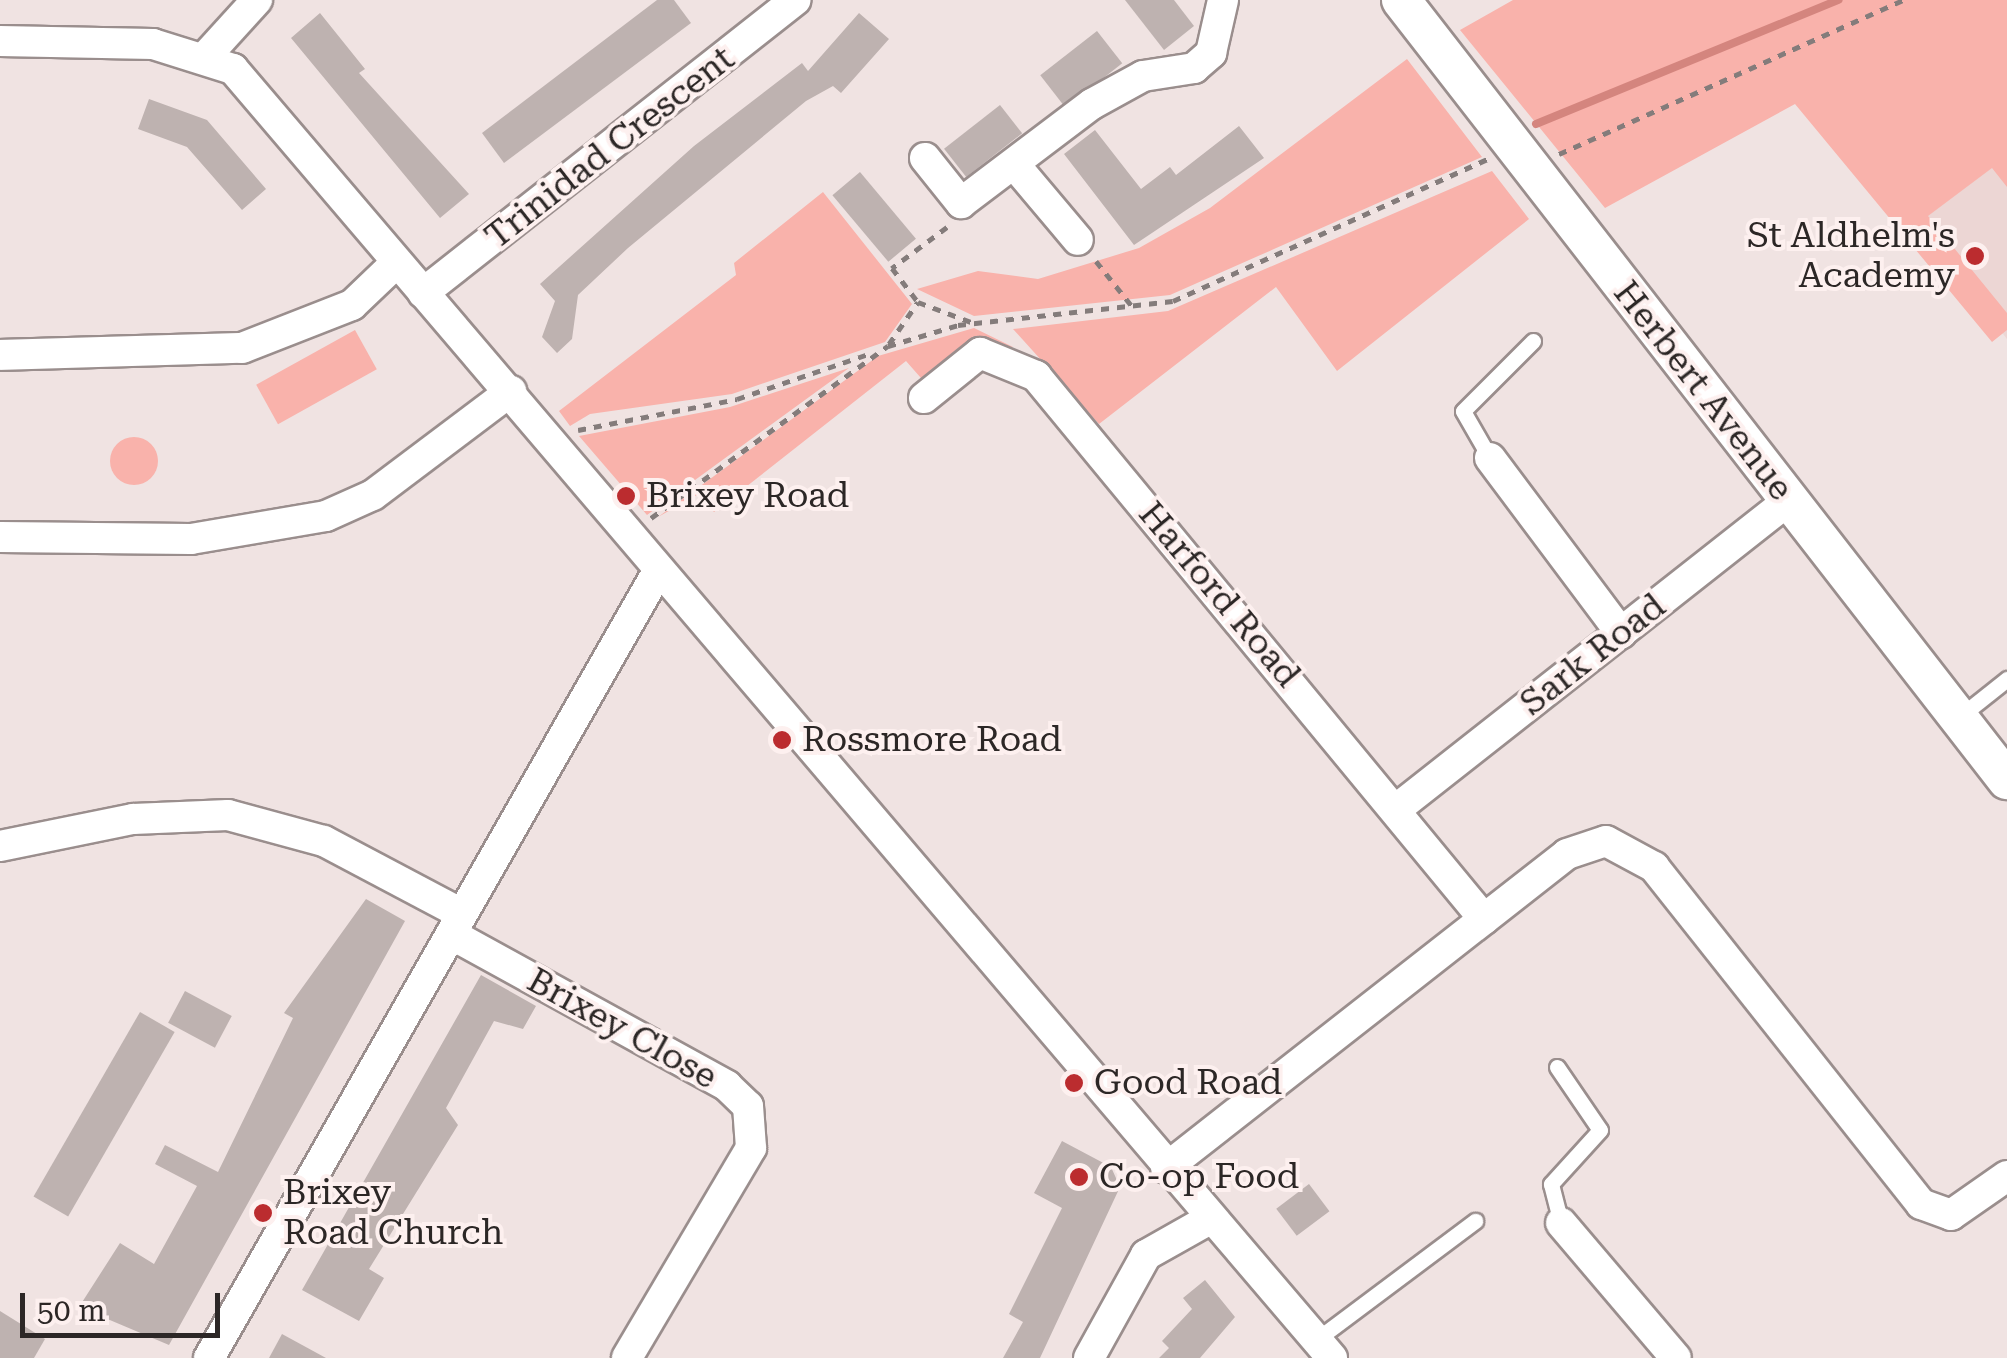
<!DOCTYPE html>
<html>
<head>
<meta charset="utf-8">
<style>
  body { margin:0 }
  #map { position:relative; width:2007px; height:1358px; overflow:hidden; background:#f0e3e2; font-family:"Roboto Serif",serif }
  div>[style] { position:absolute }
  .built>* { inset:0; background:#ecd6d4 }
  .green>* { inset:0; background:#f9b2ab; transform-origin:0 0 }
  .round { border-radius:50% }
  .stream>* { height:8px; margin:-4px; padding:0 4px; transform-origin:4px; border-radius:4px; background:#d4857e }
  .building>* { inset:0; background:#beb2b0; transform-origin:0 0 }
  .path>* { height:5px; margin-top:-2.5px; transform-origin:0; background:repeating-linear-gradient(90deg,#847c7b 0 8px,transparent 0 16px) }
  .roads { filter:drop-shadow(2px 0 #9a8e8d) drop-shadow(-2px 0 #9a8e8d) drop-shadow(0 2px #9a8e8d) drop-shadow(0 -2px #9a8e8d) }
  .service>* { height:15px; margin:-7.5px; padding:0 7.5px; transform-origin:7.5px; border-radius:7.5px; background:#fff }
  .minor>* { height:30px; margin:-15px; padding:0 15px; transform-origin:15px; border-radius:15px; background:#fff }
  .tertiary>* { height:38px; margin:-19px; padding:0 19px; transform-origin:19px; border-radius:19px; background:#fff }
  .dots>* { width:28px; height:28px; translate:-50% -50%; box-sizing:border-box; border:5px solid #fdf0ef; border-radius:50% }
  span { translate:-50% -50%; white-space:nowrap; text-align:center; line-height:1.15; -webkit-text-stroke:8px #fdf0ef; paint-order:stroke }
  .street-label { font-size:35px; color:#2c2726 }
  .poi-label { font-size:35px; color:#2c2726 }
  .right { translate:-100% -50%; text-align:right }
  .left { translate:0 -50%; text-align:left }
  .scale { position:absolute; left:20px; top:1293px; width:200px; height:45px; box-sizing:border-box; border:5px solid #2c2726; border-top:0; padding-left:12px; font-size:30px; line-height:35px; white-space:nowrap; color:#2c2726; -webkit-text-stroke:8px #fdf0ef; paint-order:stroke }
</style>
</head>
<body>
<div id="map">
  <div class="built">
    <i style="clip-path:polygon(2007px 111px,2007px 339px,1878px 174px)"></i>
  </div>
  <div class="green">
    <i style="clip-path:polygon(1513px 0,2007px 0,2007px 187px,1992px 168px,1928px 216px,2007px 313px,2007px 330px,1992px 342px,1795px 104px,1605px 208px,1460px 30px)"></i>
    <i style="clip-path:polygon(1407px 59px,1482px 157px,1170px 295px,974px 316px,917px 289px,978px 271px,1038px 279px,1139px 248px,1210px 208px)"></i>
    <i style="clip-path:polygon(1492px 171px,1529px 219px,1337px 371px,1276px 287px,1099px 424px,1013px 329px,1168px 311px)"></i>
    <i style="clip-path:polygon(823px 192px,912px 304px,885px 342px,732px 394px,590px 414px,570px 426px,559px 411px,736px 275px,734px 263px)"></i>
    <i style="clip-path:polygon(974px 328px,1013px 347px,984px 345px,928px 386px,906px 361px,714px 512px,699px 494px,658px 517px,878px 356px)"></i>
    <i style="left:355px;top:330px;width:45px;height:113px;rotate:61deg"></i>
    <i style="clip-path:polygon(849px 368px,647px 515px,579px 436px,730px 407px)"></i>
    <i class="round" style="left:110px;top:437px;width:48px;height:48px"></i>
  </div>
  <div class="stream">
    <i style="left:1536px;top:124px;width:327px;rotate:-22.3deg"></i>
  </div>
  <div class="building">
    <i style="clip-path:polygon(657px 0,674px 0,691px 23px,504px 163px,482px 133px)"></i>
    <i style="clip-path:polygon(1125px 0,1174px 0,1194px 26px,1164px 50px)"></i>
    <i style="clip-path:polygon(320px 13px,365px 69px,359px 73px,469px 194px,440px 218px,291px 38px)"></i>
    <i style="clip-path:polygon(859px 13px,889px 39px,841px 93px,833px 86px,806px 101px,628px 248px,578px 295px,572px 339px,557px 353px,542px 337px,555px 301px,540px 284px,694px 146px,802px 63px,808px 71px)"></i>
    <i style="left:1097px;top:31px;width:41px;height:72px;rotate:52deg"></i>
    <i style="clip-path:polygon(149px 99px,207px 120px,266px 189px,242px 210px,187px 147px,138px 129px)"></i>
    <i style="left:1000px;top:105px;width:36px;height:71px;rotate:52deg"></i>
    <i style="clip-path:polygon(1239px 126px,1264px 158px,1134px 245px,1064px 154px,1095px 130px,1141px 189px,1170px 167px,1176px 175px)"></i>
    <i style="left:860px;top:172px;width:87px;height:36px;rotate:50deg"></i>
    <i style="clip-path:polygon(366px 899px,405px 921px,169px 1345px,79px 1307px,120px 1243px,154px 1264px,197px 1186px,155px 1164px,165px 1145px,218px 1172px,293px 1018px,284px 1013px)"></i>
    <i style="clip-path:polygon(481px 975px,536px 1006px,523px 1029px,494px 1021px,446px 1108px,458px 1125px,369px 1269px,384px 1278px,359px 1321px,302px 1290px)"></i>
    <i style="left:185px;top:991px;width:53px;height:36px;rotate:28deg"></i>
    <i style="left:140px;top:1012px;width:40px;height:213px;rotate:30deg"></i>
    <i style="clip-path:polygon(1062px 1141px,1111px 1167px,1120px 1187px,1040px 1358px,1003px 1358px,1023px 1322px,1009px 1314px,1062px 1208px,1034px 1193px)"></i>
    <i style="left:1309px;top:1184px;width:34px;height:41px;rotate:53deg"></i>
    <i style="clip-path:polygon(1205px 1280px,1235px 1317px,1200px 1358px,1159px 1358px,1169px 1348px,1162px 1341px,1192px 1309px,1183px 1298px)"></i>
    <i style="clip-path:polygon(0 1311px,45px 1339px,34px 1358px,0 1358px)"></i>
    <i style="clip-path:polygon(282px 1334px,326px 1358px,269px 1358px)"></i>
  </div>
  <div class="path">
    <i style="left:1559px;top:154px;width:377px;rotate:-24.1deg"></i>
    <i style="left:947px;top:227px;width:69px;rotate:143.3deg"></i>
    <i style="left:892px;top:268px;width:43px;rotate:52.6deg"></i>
    <i style="left:918px;top:302px;width:57px;rotate:20.7deg"></i>
    <i style="left:1096px;top:261px;width:63px;rotate:51.5deg"></i>
    <i style="left:889px;top:344px;width:51px;rotate:-55.4deg"></i>
    <i style="left:578px;top:430px;width:162px;rotate:-11deg"></i>
    <i style="left:737px;top:399px;width:142px;rotate:-18.9deg"></i>
    <i style="left:651px;top:518px;width:293px;rotate:-36deg"></i>
    <i style="left:888px;top:346px;width:73px;rotate:-16.7deg"></i>
    <i style="left:958px;top:325px;width:216px;rotate:-6.4deg"></i>
    <i style="left:1173px;top:301px;width:346px;rotate:-24.3deg"></i>
  </div>
  <div class="roads">
    <div class="service">
      <i style="left:1490px;top:458px;width:54px;rotate:-119.9deg"></i>
      <i style="left:1463px;top:411px;width:99px;rotate:-45deg"></i>
      <i style="left:1958px;top:718px;width:63px;rotate:-38.5deg"></i>
      <i style="left:1557px;top:1067px;width:76px;rotate:55.7deg"></i>
      <i style="left:1600px;top:1130px;width:73px;rotate:132.2deg"></i>
      <i style="left:1551px;top:1184px;width:40px;rotate:75.6deg"></i>
      <i style="left:1316px;top:1340px;width:199px;rotate:-36.8deg"></i>
    </div>
    <div class="minor">
      <i style="left:0;top:41px;width:153px;rotate:1.1deg"></i>
      <i style="left:153px;top:44px;width:84px;rotate:17.4deg"></i>
      <i style="left:233px;top:69px;width:1694px;rotate:49.55deg"></i>
      <i style="left:206px;top:56px;width:76px;rotate:-47.7deg"></i>
      <i style="left:925px;top:158px;width:58px;rotate:51.3deg"></i>
      <i style="left:961px;top:203px;width:164px;rotate:-37.1deg"></i>
      <i style="left:1092px;top:104px;width:58px;rotate:-28.8deg"></i>
      <i style="left:1143px;top:76px;width:52px;rotate:-8.9deg"></i>
      <i style="left:1194px;top:68px;width:23px;rotate:-41deg"></i>
      <i style="left:1211px;top:53px;width:54px;rotate:-77.2deg"></i>
      <i style="left:1014px;top:164px;width:99px;rotate:49.9deg"></i>
      <i style="left:423px;top:293px;width:474px;rotate:-38.2deg"></i>
      <i style="left:0;top:355px;width:242px;rotate:-1.7deg"></i>
      <i style="left:242px;top:348px;width:118px;rotate:-21.4deg"></i>
      <i style="left:352px;top:305px;width:61px;rotate:-43.7deg"></i>
      <i style="left:924px;top:398px;width:72px;rotate:-38.8deg"></i>
      <i style="left:980px;top:353px;width:61px;rotate:22.3deg"></i>
      <i style="left:1036px;top:376px;width:704px;rotate:50.48deg"></i>
      <i style="left:1490px;top:458px;width:219px;rotate:53.2deg"></i>
      <i style="left:0;top:537px;width:191px;rotate:0.6deg"></i>
      <i style="left:191px;top:539px;width:137px;rotate:-9.7deg"></i>
      <i style="left:326px;top:516px;width:51px;rotate:-24.1deg"></i>
      <i style="left:373px;top:495px;width:173px;rotate:-37deg"></i>
      <i style="left:1399px;top:807px;width:494px;rotate:-38.2deg"></i>
      <i style="left:0;top:846px;width:136px;rotate:-11.5deg"></i>
      <i style="left:133px;top:819px;width:95px;rotate:-2.4deg"></i>
      <i style="left:228px;top:815px;width:99px;rotate:15.2deg"></i>
      <i style="left:324px;top:841px;width:156px;rotate:27.9deg"></i>
      <i style="left:451px;top:934px;width:315px;rotate:28.8deg"></i>
      <i style="left:727px;top:1086px;width:29px;rotate:44deg"></i>
      <i style="left:748px;top:1106px;width:42px;rotate:85.9deg"></i>
      <i style="left:751px;top:1148px;width:244px;rotate:120.6deg"></i>
      <i style="left:1166px;top:1168px;width:509px;rotate:-38.06deg"></i>
      <i style="left:1567px;top:854px;width:41px;rotate:-18.4deg"></i>
      <i style="left:1606px;top:841px;width:55px;rotate:28.4deg"></i>
      <i style="left:1654px;top:867px;width:430px;rotate:51.6deg"></i>
      <i style="left:1921px;top:1204px;width:32px;rotate:20deg"></i>
      <i style="left:1951px;top:1215px;width:68px;rotate:-34.9deg"></i>
      <i style="left:1561px;top:1223px;width:177px;rotate:49.6deg"></i>
      <i style="left:209px;top:1358px;width:906px;rotate:-60.29deg"></i>
      <i style="left:1089px;top:1358px;width:118px;rotate:-61deg"></i>
      <i style="left:1146px;top:1255px;width:73px;rotate:-29.4deg"></i>
    </div>
    <div class="tertiary">
      <i style="left:1401px;top:0;width:988px;rotate:52.16deg"></i>
    </div>
  </div>
  <div class="dots">
    <i style="left:1975px;top:256px;background:#bb2c2f"></i>
    <i style="left:626px;top:496px;background:#bb2c2f"></i>
    <i style="left:782px;top:740px;background:#bb2c2f"></i>
    <i style="left:1074px;top:1083px;background:#bb2c2f"></i>
    <i style="left:1079px;top:1177px;background:#bb2c2f"></i>
    <i style="left:263px;top:1213px;background:#bb2c2f"></i>
  </div>
  <div class="street-label">
    <span style="left:610px;top:148px;rotate:-38deg">Trinidad Crescent</span>
    <span style="left:1703px;top:391px;rotate:52deg">Herbert Avenue</span>
    <span style="left:1219px;top:595px;rotate:50deg">Harford Road</span>
    <span style="left:1593px;top:655px;rotate:-38deg">Sark Road</span>
    <span style="left:622px;top:1029px;rotate:29deg">Brixey Close</span>
  </div>
  <div class="poi-label">
    <span class="right" style="left:1955px;top:256px">St Aldhelm's<br>Academy</span>
    <span class="left" style="left:646px;top:496px">Brixey Road</span>
    <span class="left" style="left:802px;top:740px">Rossmore Road</span>
    <span class="left" style="left:1094px;top:1083px">Good Road</span>
    <span class="left" style="left:1099px;top:1177px">Co-op Food</span>
    <span class="left" style="left:283px;top:1213px">Brixey<br>Road Church</span>
  </div>
  <div class="scale">50 m</div>
</div>
</body>
</html>
